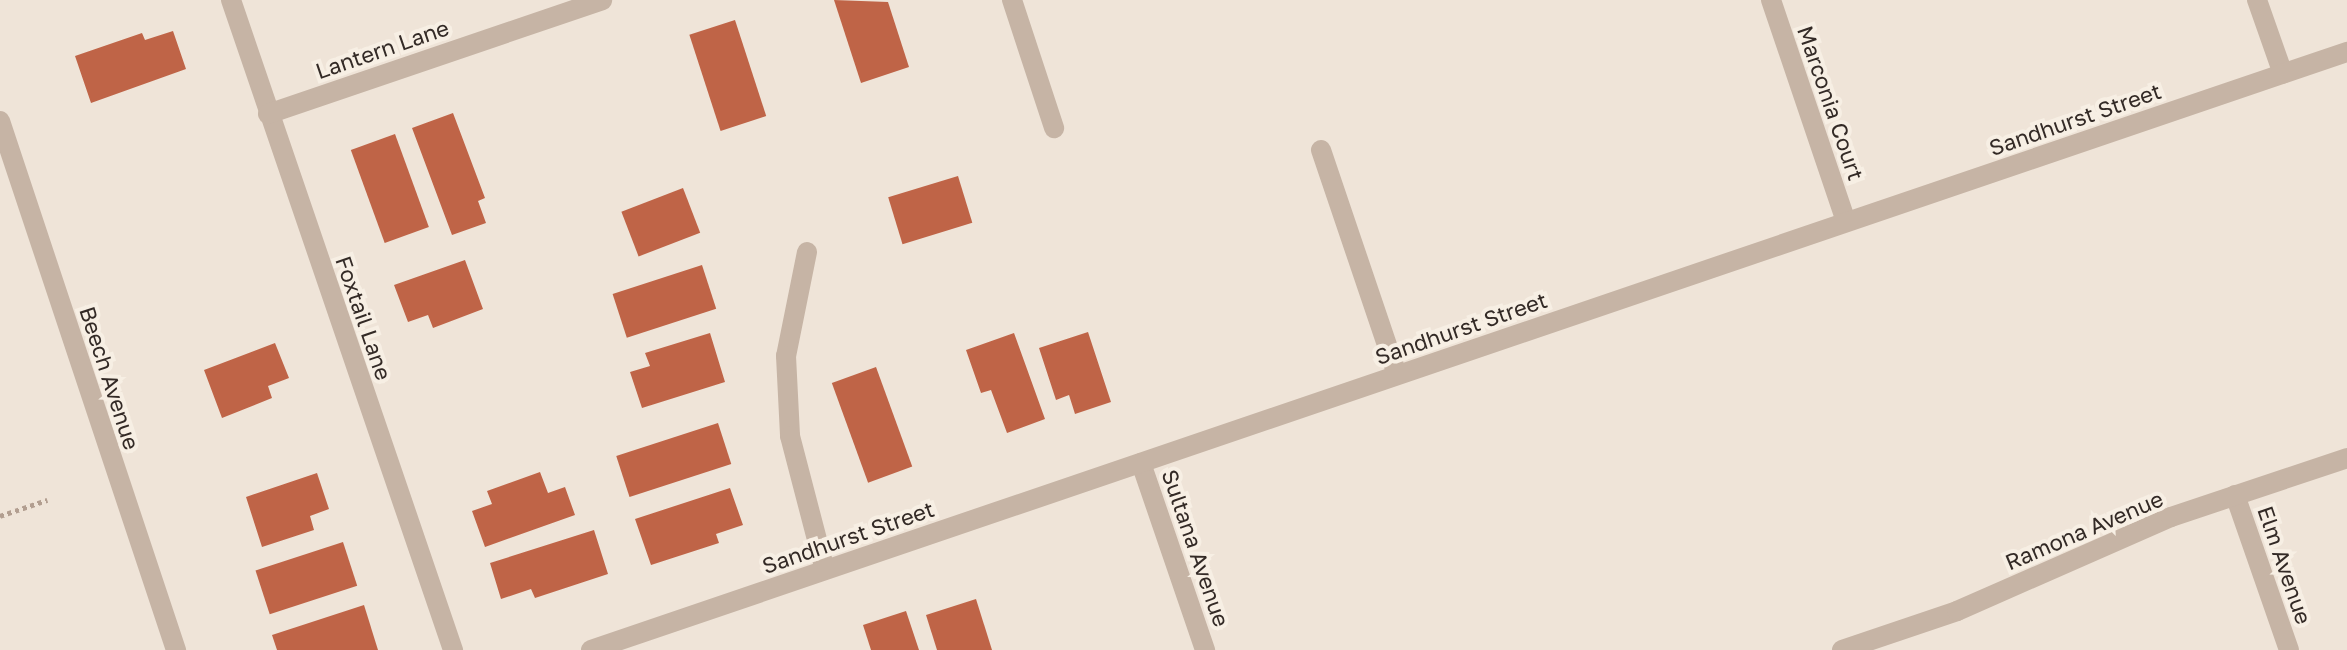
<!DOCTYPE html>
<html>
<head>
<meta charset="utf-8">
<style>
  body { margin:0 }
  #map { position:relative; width:2347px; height:650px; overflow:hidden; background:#efe4d8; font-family:"Golos Text",sans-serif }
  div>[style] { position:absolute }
  .building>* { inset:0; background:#bf6447; transform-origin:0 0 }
  .path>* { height:5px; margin-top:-2.5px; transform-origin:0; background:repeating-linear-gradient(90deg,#b29e90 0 4px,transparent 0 8px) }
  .minor>* { height:20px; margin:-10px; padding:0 10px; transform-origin:10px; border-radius:10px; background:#c6b4a5 }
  span { translate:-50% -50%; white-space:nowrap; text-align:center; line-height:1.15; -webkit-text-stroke:8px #f7efe4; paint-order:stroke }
  .street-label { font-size:22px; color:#332a26 }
</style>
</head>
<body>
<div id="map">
  <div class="building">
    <i style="clip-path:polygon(834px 0,888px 2px,909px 67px,861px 83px)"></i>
    <i style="left:735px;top:20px;width:101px;height:48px;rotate:72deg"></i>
    <i style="clip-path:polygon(173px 31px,186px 69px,91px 103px,75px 56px,142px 33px,145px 40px)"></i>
    <i style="clip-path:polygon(453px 113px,485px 198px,478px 201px,486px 223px,452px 235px,412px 128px)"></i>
    <i style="left:395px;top:134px;width:99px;height:47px;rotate:70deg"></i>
    <i style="left:958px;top:176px;width:49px;height:73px;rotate:73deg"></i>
    <i style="left:683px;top:188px;width:48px;height:66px;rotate:69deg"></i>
    <i style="clip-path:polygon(465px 260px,483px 309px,433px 328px,428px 315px,408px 322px,394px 285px)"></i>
    <i style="left:702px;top:265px;width:46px;height:94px;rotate:72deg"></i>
    <i style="clip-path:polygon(1088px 332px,1111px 402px,1075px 414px,1069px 395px,1056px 400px,1039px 348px)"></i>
    <i style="clip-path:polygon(710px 333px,725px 382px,642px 408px,630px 372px,650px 366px,645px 353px)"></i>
    <i style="clip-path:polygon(1014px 333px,1045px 419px,1007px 433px,991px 390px,981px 393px,966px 350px)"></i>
    <i style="clip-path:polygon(275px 343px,289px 378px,268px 386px,272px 398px,222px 418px,204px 370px)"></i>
    <i style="left:876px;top:367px;width:106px;height:47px;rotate:70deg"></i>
    <i style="left:718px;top:423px;width:43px;height:107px;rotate:72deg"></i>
    <i style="clip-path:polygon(540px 472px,548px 493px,565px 487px,575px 515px,485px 547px,472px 511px,492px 504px,487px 491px)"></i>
    <i style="clip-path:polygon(317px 473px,329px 509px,310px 516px,314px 530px,262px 547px,246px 497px)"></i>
    <i style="clip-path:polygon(730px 488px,743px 525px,716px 534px,719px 543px,651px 565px,635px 519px)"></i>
    <i style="clip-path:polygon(594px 530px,608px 574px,535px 598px,531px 589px,501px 599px,490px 563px)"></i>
    <i style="left:343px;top:542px;width:46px;height:92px;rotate:72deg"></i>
    <i style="clip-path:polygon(976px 599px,992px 650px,937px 650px,926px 615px)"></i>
    <i style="clip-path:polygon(364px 605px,378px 650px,277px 650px,272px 635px)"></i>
    <i style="clip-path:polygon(906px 611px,919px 650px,871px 650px,863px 625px)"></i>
  </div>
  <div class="path">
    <i style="left:0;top:516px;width:50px;rotate:-18.8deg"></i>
  </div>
  <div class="minor">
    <i style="left:231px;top:0;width:687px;rotate:71.14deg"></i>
    <i style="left:1012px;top:0;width:135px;rotate:71.8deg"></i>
    <i style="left:1771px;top:0;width:234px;rotate:71.3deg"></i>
    <i style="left:2257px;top:0;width:78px;rotate:70.6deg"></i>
    <i style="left:268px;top:114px;width:353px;rotate:-18.8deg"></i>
    <i style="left:0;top:121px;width:558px;rotate:71.6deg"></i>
    <i style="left:1321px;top:150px;width:237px;rotate:71.3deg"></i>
    <i style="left:807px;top:252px;width:106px;rotate:101.4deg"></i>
    <i style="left:786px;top:356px;width:80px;rotate:87.1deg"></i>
    <i style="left:790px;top:436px;width:138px;rotate:75.4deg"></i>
    <i style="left:1141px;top:463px;width:198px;rotate:71.1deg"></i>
    <i style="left:2235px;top:495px;width:164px;rotate:70.8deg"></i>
    <i style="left:591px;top:650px;width:1855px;rotate:-18.81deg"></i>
    <i style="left:1842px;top:650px;width:121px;rotate:-18.7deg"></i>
    <i style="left:1957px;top:611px;width:234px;rotate:-23.7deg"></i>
    <i style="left:2171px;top:517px;width:186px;rotate:-18.5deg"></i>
  </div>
  <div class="street-label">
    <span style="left:382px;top:49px;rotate:-19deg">Lantern Lane</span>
    <span style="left:1831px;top:103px;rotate:71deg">Marconia Court</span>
    <span style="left:2075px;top:119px;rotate:-19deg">Sandhurst Street</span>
    <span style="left:364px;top:318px;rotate:71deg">Foxtail Lane</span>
    <span style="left:1461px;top:328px;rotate:-19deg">Sandhurst Street</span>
    <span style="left:110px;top:378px;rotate:72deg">Beech Avenue</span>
    <span style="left:2084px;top:530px;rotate:-23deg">Ramona Avenue</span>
    <span style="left:848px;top:537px;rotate:-19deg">Sandhurst Street</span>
    <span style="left:1196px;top:548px;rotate:71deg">Sultana Avenue</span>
    <span style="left:2285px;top:565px;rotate:71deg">Elm Avenue</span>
  </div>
</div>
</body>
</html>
